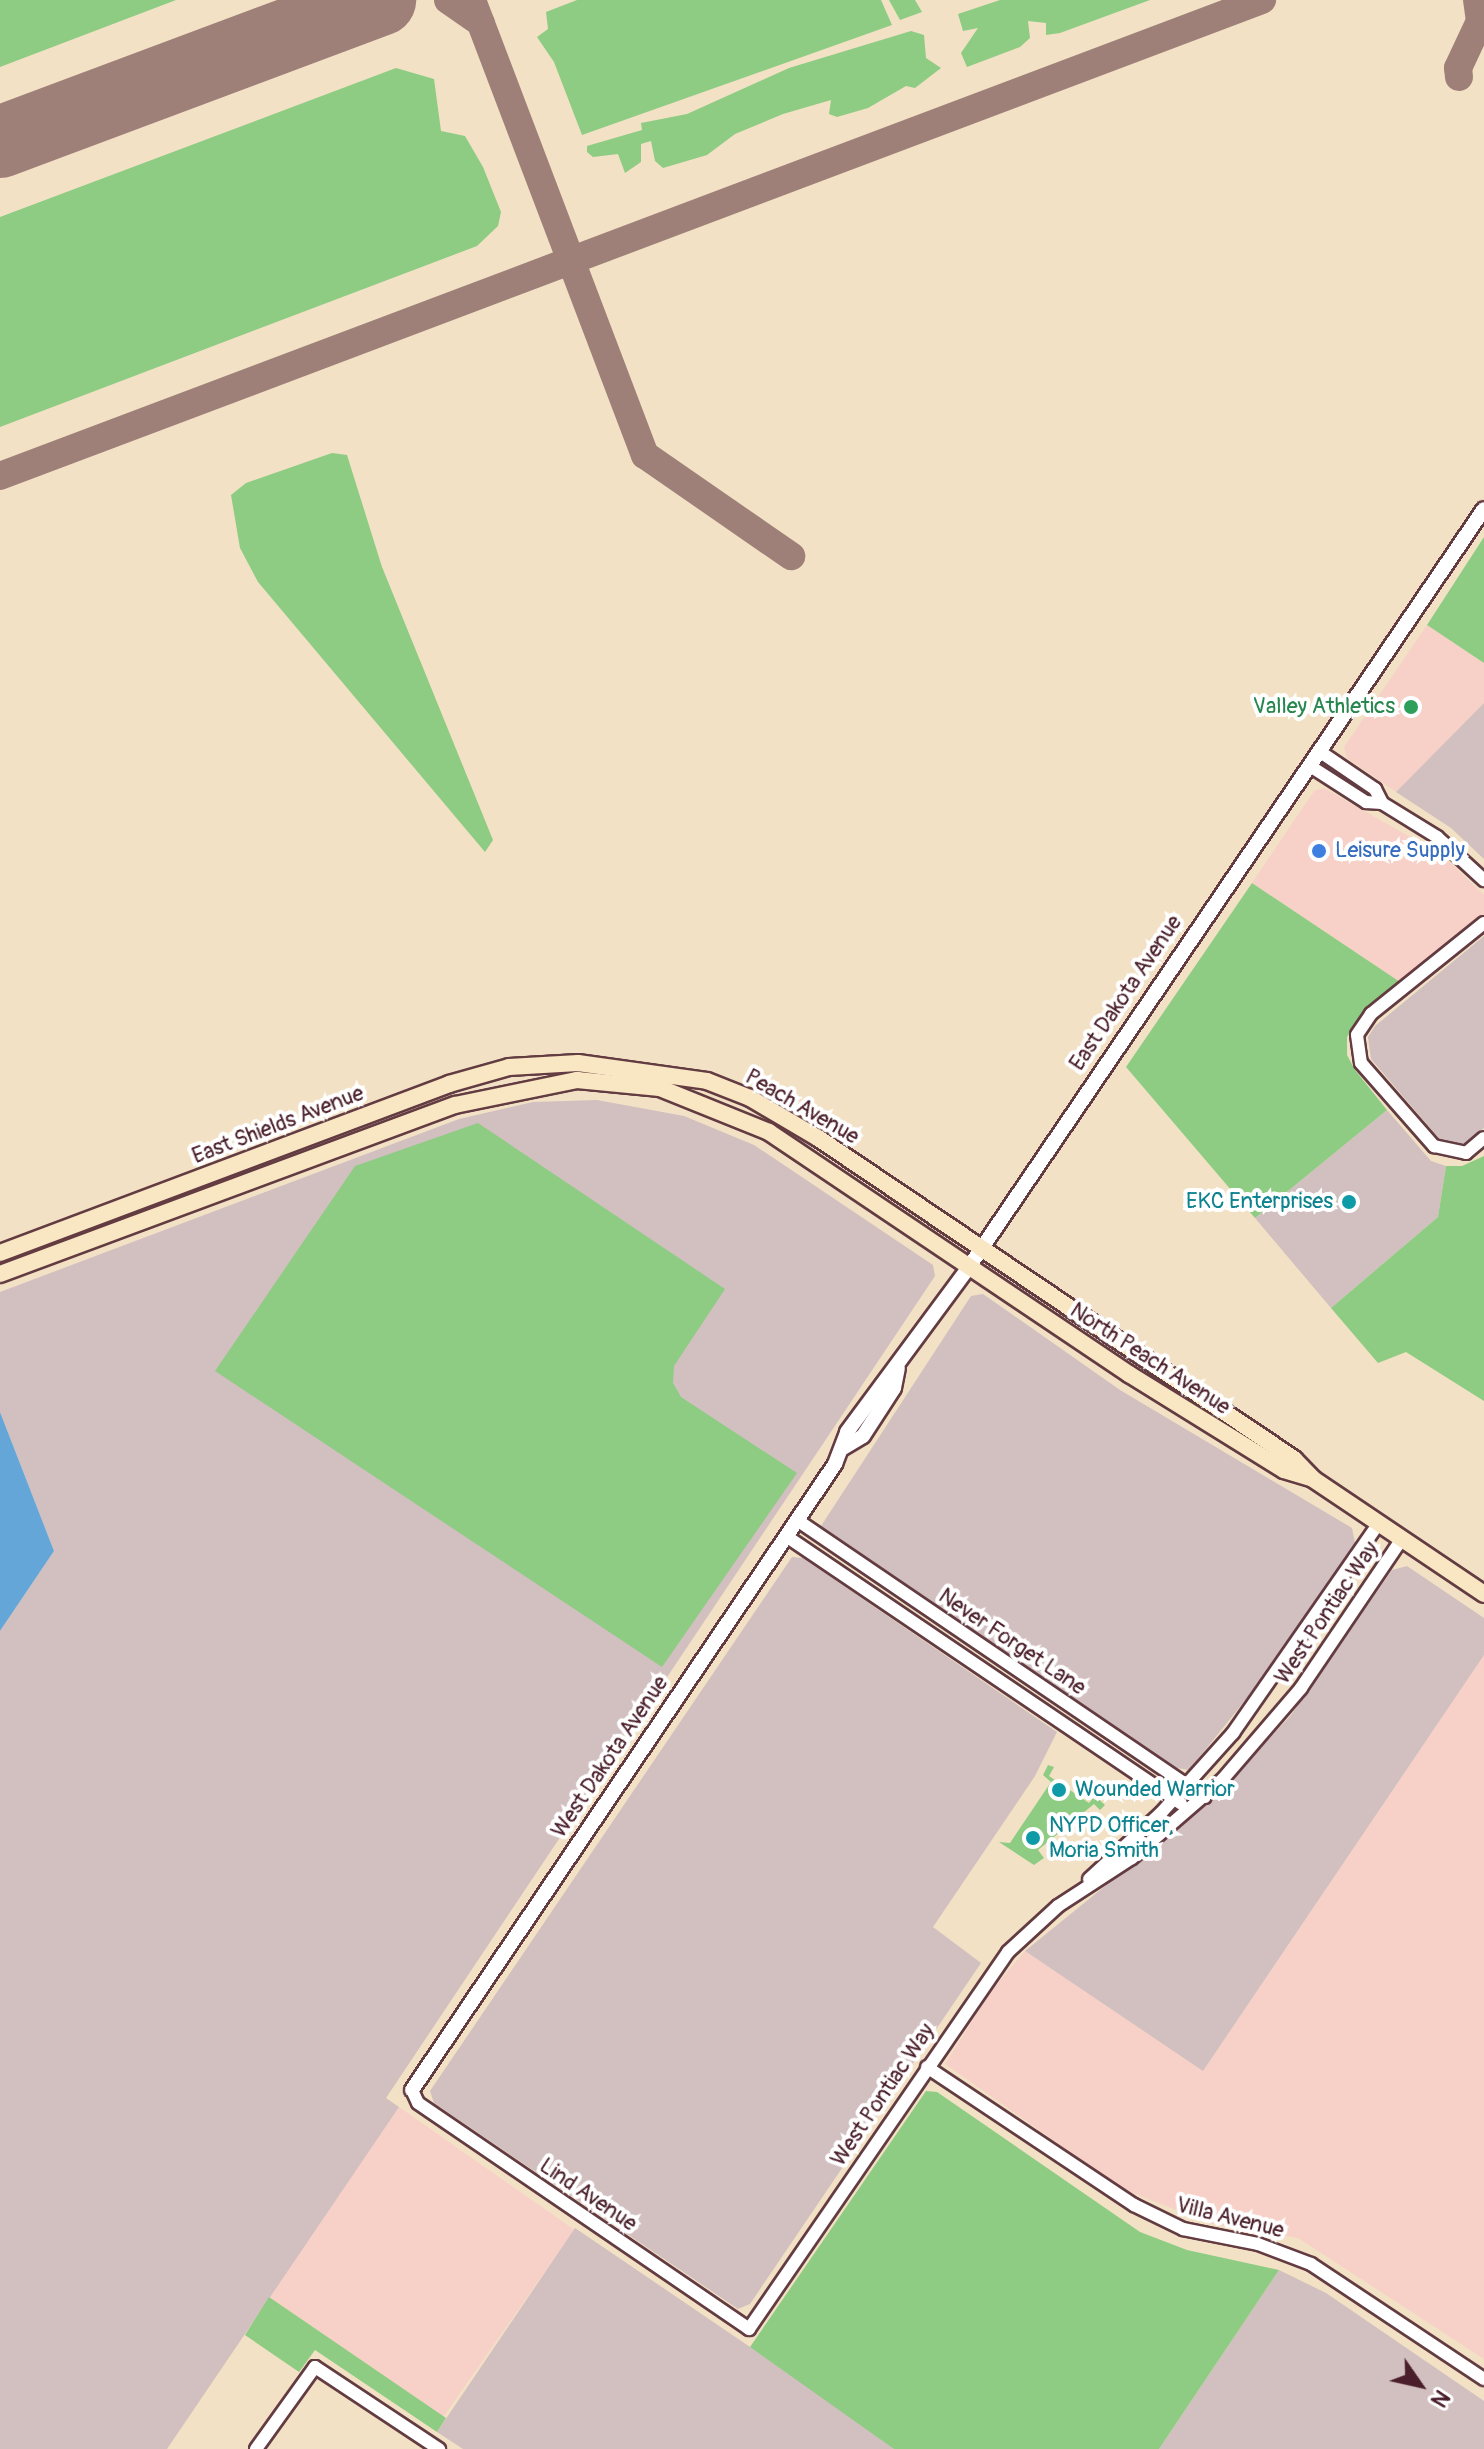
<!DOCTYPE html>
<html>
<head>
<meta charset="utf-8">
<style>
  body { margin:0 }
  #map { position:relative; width:1484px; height:2449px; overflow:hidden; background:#f2e1c5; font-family:Pangolin,sans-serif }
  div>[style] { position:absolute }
  .built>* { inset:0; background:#f7d1c8; transform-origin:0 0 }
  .industrial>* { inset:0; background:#d2bfc0 }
  .green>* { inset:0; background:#8dcc82 }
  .water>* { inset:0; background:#65a6d9 }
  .taxiway>* { height:28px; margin:-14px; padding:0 14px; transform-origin:14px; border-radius:14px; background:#9e8078 }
  .runway>* { height:72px; margin:-36px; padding:0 36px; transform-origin:36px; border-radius:36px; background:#9e8078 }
  .roads { filter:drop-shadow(2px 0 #633c42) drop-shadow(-2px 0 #633c42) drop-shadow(0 2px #633c42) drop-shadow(0 -2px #633c42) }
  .minor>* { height:12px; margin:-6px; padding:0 6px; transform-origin:6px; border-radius:6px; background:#fff }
  .tertiary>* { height:14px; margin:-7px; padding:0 7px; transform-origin:7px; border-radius:7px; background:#fff }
  .secondary>* { height:16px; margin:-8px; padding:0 8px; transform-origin:8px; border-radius:8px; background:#f9e7c3 }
  .dots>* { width:22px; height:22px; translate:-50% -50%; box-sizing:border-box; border:4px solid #fff; border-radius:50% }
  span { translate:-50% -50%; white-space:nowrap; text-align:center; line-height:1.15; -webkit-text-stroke:8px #fff; paint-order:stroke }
  .leisure-label { font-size:22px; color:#27864d }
  .right { translate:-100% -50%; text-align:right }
  .shop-label { font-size:22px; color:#366cbe }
  .left { translate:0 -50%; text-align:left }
  .street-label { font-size:22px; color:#4a1f2b }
  .culture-label { font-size:22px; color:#0d838f }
  .north { position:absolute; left:1380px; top:2345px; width:80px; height:80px; -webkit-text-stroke:6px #fff; paint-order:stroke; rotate:124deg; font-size:22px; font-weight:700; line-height:32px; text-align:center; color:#4a1f2b }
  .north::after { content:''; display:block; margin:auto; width:28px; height:36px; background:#4a1f2b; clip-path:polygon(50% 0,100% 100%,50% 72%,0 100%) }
</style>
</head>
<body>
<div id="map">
  <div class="built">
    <i style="clip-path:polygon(1427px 625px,1484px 663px,1484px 703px,1396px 792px,1347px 758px,1344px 747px)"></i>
    <i style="clip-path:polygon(1324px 788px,1442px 855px,1484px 895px,1484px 914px,1400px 982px,1252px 883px,1314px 791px)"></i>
    <i style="clip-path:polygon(1484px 1655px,1484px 2359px,1298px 2238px,1212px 2224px,1123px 2189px,945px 2064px,991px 1991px,1025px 1951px,1203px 2071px)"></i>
    <i style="left:399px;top:2107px;width:214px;height:230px;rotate:35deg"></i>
  </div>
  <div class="industrial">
    <i style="clip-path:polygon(1484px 703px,1484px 859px,1451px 828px,1396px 792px)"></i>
    <i style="clip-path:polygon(1484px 936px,1484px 1128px,1465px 1143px,1443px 1143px,1371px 1059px,1368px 1037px,1375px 1026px)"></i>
    <i style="clip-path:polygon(597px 1100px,684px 1116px,754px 1145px,933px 1265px,935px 1276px,386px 2098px,399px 2107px,167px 2449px,0 2449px,0 1631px,54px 1551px,0 1412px,0 1292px,459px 1119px,533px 1102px)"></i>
    <i style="clip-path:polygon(1387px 1110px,1431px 1161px,1446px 1166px,1438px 1217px,1331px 1308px,1255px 1218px)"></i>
    <i style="clip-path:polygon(983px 1294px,1120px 1390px,1352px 1528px,1355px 1543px,1284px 1652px,1189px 1770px,1177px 1768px,821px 1526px,971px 1296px)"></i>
    <i style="clip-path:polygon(792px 1557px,803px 1558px,1057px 1732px,1035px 1776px,933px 1927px,981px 1963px,750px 2304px,738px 2309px,434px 2103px,430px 2091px)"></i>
    <i style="clip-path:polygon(1407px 1566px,1484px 1618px,1484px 1655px,1203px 2071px,1025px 1951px,1216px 1796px,1291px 1715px,1392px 1570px)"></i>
    <i style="clip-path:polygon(575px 2228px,837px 2406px,894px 2449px,463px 2449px,437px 2432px)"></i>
    <i style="clip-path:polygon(1279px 2270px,1326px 2293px,1484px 2401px,1484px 2449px,1159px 2449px)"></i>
  </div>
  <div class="green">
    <i style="clip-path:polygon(0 0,176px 0,0 67px)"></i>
    <i style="clip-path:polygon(577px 0,881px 0,892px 25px,582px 135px,554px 62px,537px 37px,548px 29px,546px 12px)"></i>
    <i style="clip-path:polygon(889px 0,915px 0,922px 12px,900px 20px)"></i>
    <i style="clip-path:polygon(1000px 0,1150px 0,1060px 33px,1046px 35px,1046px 23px,1028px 21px,1030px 38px,1020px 47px,967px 67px,961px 53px,978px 28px,963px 31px,958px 14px)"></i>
    <i style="clip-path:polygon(911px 31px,924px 35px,926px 58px,941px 68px,915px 88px,906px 86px,868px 108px,837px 117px,829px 114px,831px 100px,783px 114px,735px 134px,707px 155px,663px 168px,655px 161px,651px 141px,641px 144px,641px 162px,625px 173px,618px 154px,593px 157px,587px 152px,587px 146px,642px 130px,641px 123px,687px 114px,789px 68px)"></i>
    <i style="clip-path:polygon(396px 68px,434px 79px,441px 131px,465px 136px,483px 167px,501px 212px,498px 226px,477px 246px,0 427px,0 217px)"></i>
    <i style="clip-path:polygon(332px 453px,347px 455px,382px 567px,493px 840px,485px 852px,258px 582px,240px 548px,231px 495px,246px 483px)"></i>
    <i style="clip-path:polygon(1484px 537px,1484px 663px,1427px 625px)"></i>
    <i style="clip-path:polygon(1252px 883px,1400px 982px,1365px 1010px,1347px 1037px,1347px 1055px,1355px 1070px,1387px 1110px,1255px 1218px,1126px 1067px)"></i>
    <i style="clip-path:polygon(478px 1123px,725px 1289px,674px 1366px,673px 1383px,681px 1397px,797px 1473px,662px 1667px,215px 1371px,355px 1166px)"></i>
    <i style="clip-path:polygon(1484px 1156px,1484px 1401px,1406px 1352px,1378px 1363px,1331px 1308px,1438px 1217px,1446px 1166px,1462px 1166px)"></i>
    <i style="clip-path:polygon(1048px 1765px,1054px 1767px,1049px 1776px,1089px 1803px,1095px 1796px,1105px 1805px,1100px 1810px,1094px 1804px,1038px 1850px,1044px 1858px,1034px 1865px,999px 1842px,1010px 1843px,1051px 1782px,1043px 1775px)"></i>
    <i style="clip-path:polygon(926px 2091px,937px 2092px,1140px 2232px,1187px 2250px,1279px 2270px,1159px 2449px,894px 2449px,750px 2347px)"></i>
    <i style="clip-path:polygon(269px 2297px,446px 2418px,437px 2432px,315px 2350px,299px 2372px,245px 2335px)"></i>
  </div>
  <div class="water">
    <i style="clip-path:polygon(0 1412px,54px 1551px,0 1631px)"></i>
  </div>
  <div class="taxiway">
    <i style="left:448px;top:0;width:40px;rotate:34.9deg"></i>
    <i style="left:472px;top:0;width:487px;rotate:69.2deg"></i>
    <i style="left:645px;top:455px;width:178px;rotate:34.7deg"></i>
    <i style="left:1459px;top:77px;width:9px;rotate:-96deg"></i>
    <i style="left:1458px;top:68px;width:52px;rotate:-64.9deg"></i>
    <i style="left:1480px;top:21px;width:21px;rotate:-98deg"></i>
    <i style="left:0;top:476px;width:1349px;rotate:-20.67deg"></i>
  </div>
  <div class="runway">
    <i style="left:0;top:142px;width:406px;rotate:-20.5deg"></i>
  </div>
  <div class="roads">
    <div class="minor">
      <i style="left:1319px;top:751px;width:68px;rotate:34.2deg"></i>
      <i style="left:1375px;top:789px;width:16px;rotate:63deg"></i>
      <i style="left:1310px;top:766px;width:67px;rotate:32.7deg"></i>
      <i style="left:1366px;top:802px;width:16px;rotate:4deg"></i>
      <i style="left:1382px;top:803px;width:65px;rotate:31.7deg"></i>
      <i style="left:1437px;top:837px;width:64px;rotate:42.5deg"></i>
      <i style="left:1484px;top:923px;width:145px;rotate:141.2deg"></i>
      <i style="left:1371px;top:1014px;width:25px;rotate:124deg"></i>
      <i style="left:1357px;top:1035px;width:28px;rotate:82deg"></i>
      <i style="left:1361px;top:1063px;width:111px;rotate:48.7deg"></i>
      <i style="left:1434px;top:1146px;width:33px;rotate:12deg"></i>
      <i style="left:1466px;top:1153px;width:23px;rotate:-40deg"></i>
      <i style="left:797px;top:1520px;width:493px;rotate:34.2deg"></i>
      <i style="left:786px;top:1536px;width:477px;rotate:34.1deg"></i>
      <i style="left:1089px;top:1879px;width:98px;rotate:-42.5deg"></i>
      <i style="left:1161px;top:1813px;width:108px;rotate:-48deg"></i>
      <i style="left:1233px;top:1733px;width:256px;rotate:-55.2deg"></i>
      <i style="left:927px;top:2067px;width:249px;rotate:33.7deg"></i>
      <i style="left:1134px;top:2205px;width:55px;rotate:26.1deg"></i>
      <i style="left:1183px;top:2229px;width:76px;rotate:11.3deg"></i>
      <i style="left:1258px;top:2244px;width:57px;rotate:20.7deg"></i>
      <i style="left:1311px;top:2264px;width:208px;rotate:33.6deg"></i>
      <i style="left:412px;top:2090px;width:14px;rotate:65deg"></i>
      <i style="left:418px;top:2103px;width:401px;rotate:34.3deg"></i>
      <i style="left:749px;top:2329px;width:457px;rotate:-55.5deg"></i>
      <i style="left:1008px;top:1952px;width:68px;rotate:-42.6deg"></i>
      <i style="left:1058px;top:1906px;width:88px;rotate:-33deg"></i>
      <i style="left:1132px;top:1858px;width:119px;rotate:-40.9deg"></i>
      <i style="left:1222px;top:1780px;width:121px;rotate:-49.3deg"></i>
      <i style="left:1301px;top:1688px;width:180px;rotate:-55.9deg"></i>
      <i style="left:256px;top:2449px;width:101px;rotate:-54.3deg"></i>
      <i style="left:315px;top:2367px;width:149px;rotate:33.5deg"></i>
    </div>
    <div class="tertiary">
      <i style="left:843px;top:1448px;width:23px;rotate:-31deg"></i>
      <i style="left:863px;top:1436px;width:57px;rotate:-57.1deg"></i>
      <i style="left:894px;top:1388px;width:20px;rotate:-79deg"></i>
      <i style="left:412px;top:2090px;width:756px;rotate:-55.95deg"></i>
      <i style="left:835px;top:1464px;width:34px;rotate:-69deg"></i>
      <i style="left:847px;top:1432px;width:205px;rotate:-53.5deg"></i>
      <i style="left:969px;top:1267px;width:916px;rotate:-55.81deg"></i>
    </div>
    <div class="secondary">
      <i style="left:0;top:1253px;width:480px;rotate:-20.6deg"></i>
      <i style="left:449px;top:1084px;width:62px;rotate:-15.8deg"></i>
      <i style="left:509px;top:1067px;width:69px;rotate:-3.3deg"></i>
      <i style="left:578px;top:1063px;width:130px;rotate:7.9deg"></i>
      <i style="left:707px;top:1081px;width:46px;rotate:21.6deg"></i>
      <i style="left:750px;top:1098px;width:79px;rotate:30.5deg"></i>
      <i style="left:818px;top:1138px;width:574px;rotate:33.99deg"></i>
      <i style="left:1294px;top:1459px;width:28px;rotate:46deg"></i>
      <i style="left:1313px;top:1479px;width:206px;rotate:33.9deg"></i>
      <i style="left:0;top:1274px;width:485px;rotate:-20.4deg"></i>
      <i style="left:455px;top:1105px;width:125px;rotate:-11.6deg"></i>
      <i style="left:577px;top:1080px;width:83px;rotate:5.5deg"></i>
      <i style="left:660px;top:1088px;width:118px;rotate:22deg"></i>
      <i style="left:769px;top:1132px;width:434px;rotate:33.9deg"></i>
      <i style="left:1129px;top:1374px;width:182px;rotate:31.8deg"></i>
      <i style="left:1284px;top:1470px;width:28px;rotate:17deg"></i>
    </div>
  </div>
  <div class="dots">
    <i style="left:1411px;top:707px;background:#2e9e5b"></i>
    <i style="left:1319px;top:851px;background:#3f7fe0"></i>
    <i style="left:1349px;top:1202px;background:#0f9aa8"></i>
    <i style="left:1059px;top:1790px;background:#0f9aa8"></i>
    <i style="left:1033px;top:1838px;background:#0f9aa8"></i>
  </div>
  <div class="leisure-label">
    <span class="right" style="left:1395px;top:707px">Valley Athletics</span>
  </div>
  <div class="shop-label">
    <span class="left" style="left:1335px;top:851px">Leisure Supply</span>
  </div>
  <div class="street-label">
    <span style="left:1126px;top:993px;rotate:-56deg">East Dakota Avenue</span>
    <span style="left:802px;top:1107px;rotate:30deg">Peach Avenue</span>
    <span style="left:278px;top:1125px;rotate:-21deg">East Shields Avenue</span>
    <span style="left:1150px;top:1359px;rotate:33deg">North Peach Avenue</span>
    <span style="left:1327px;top:1613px;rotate:-56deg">West Pontiac Way</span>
    <span style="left:1012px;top:1642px;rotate:34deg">Never Forget Lane</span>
    <span style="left:610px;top:1757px;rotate:-56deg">West Dakota Avenue</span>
    <span style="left:883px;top:2095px;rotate:-56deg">West Pontiac Way</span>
    <span style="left:588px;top:2195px;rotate:34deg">Lind Avenue</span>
    <span style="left:1230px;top:2218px;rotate:14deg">Villa Avenue</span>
  </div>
  <div class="culture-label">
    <span class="right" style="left:1333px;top:1202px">EKC Enterprises</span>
    <span class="left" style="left:1075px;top:1790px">Wounded Warrior</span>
    <span class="left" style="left:1049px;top:1838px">NYPD Officer,<br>Moria Smith</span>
  </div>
  <div class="north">N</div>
</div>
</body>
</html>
